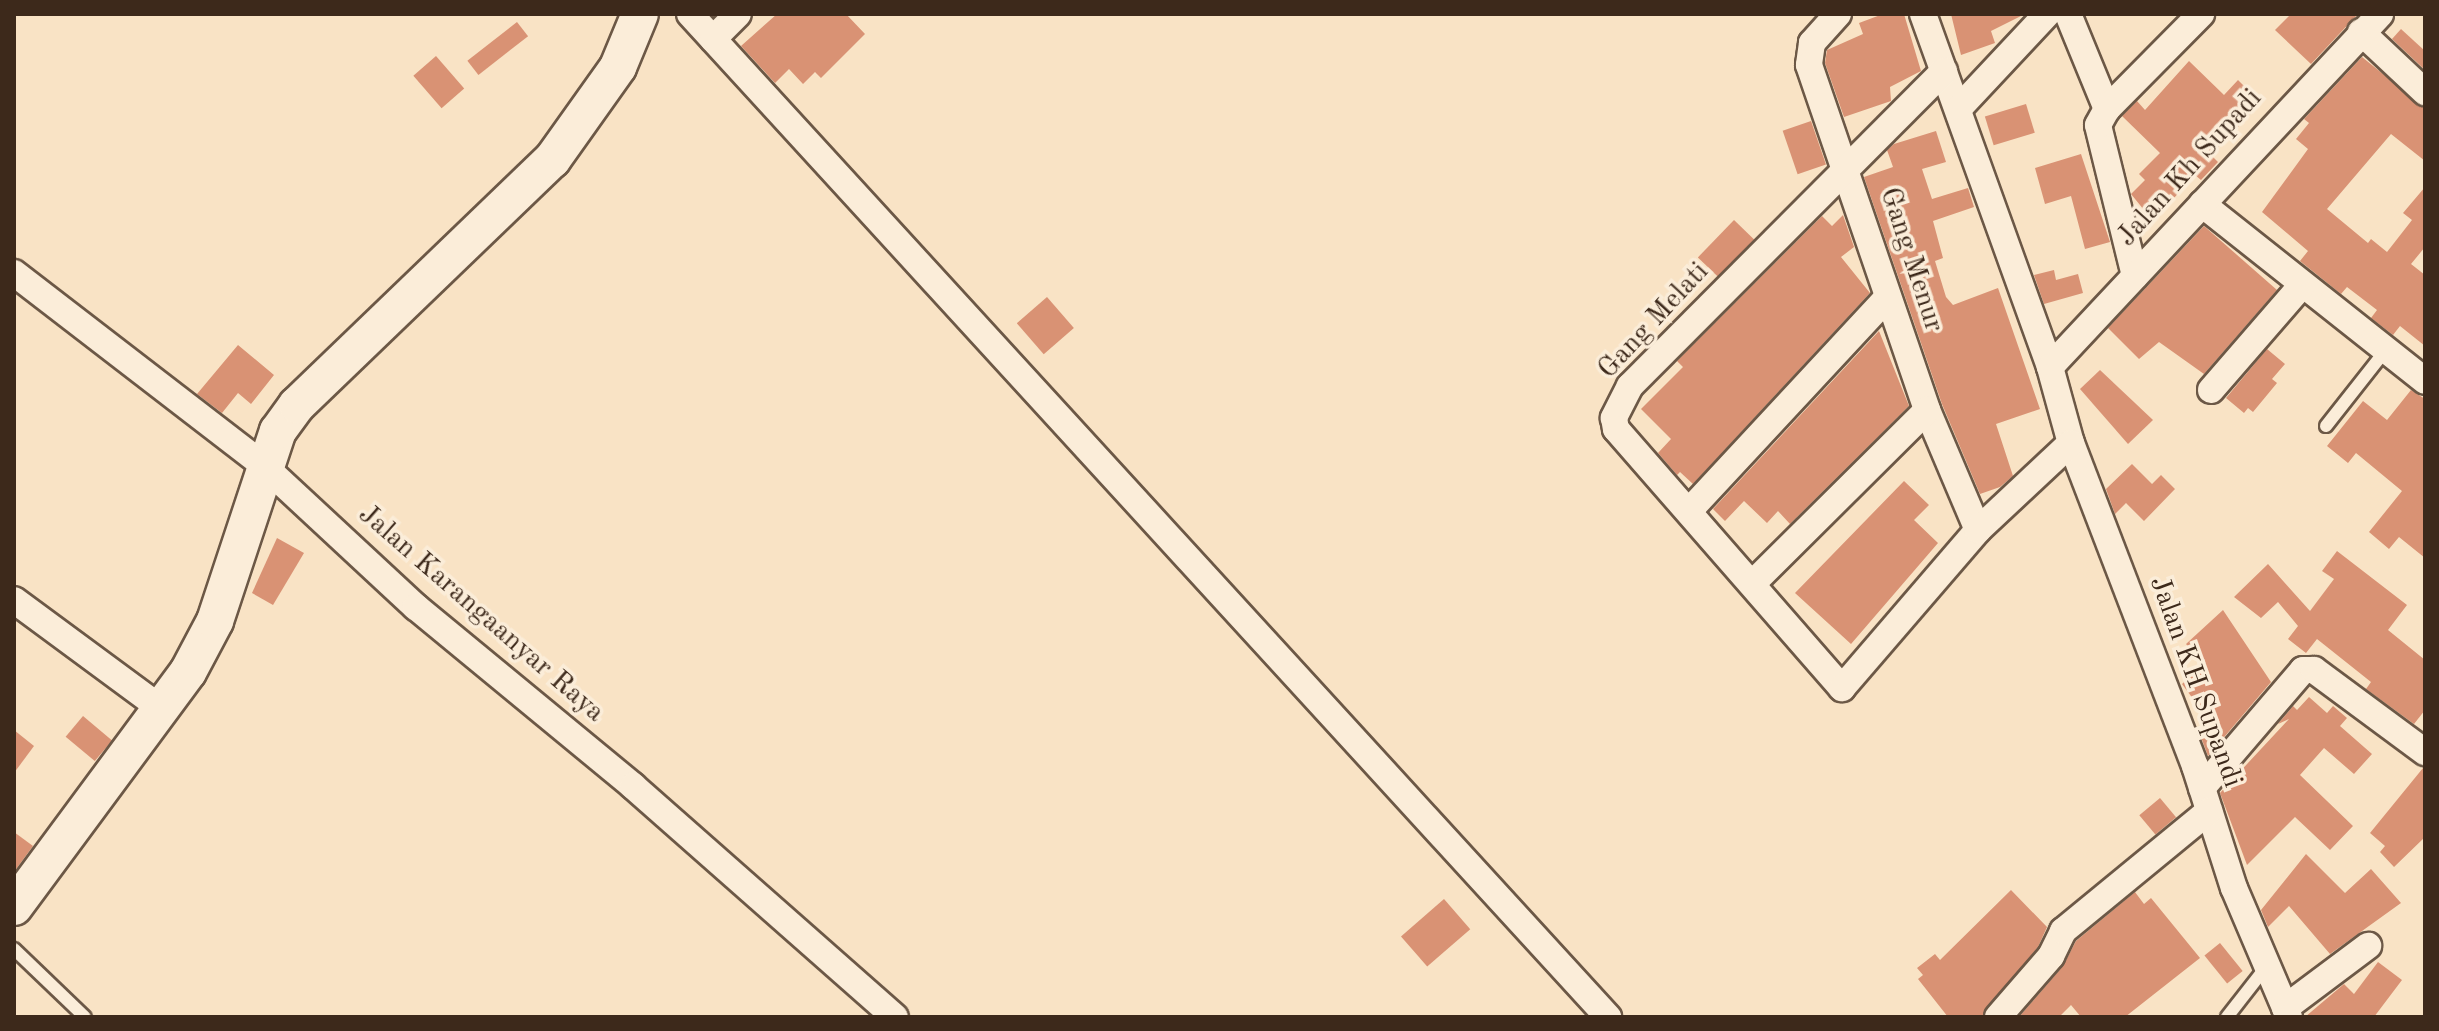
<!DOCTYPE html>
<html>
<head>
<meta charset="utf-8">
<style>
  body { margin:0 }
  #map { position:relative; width:2439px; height:1031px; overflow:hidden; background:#f9e3c5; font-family:"Old Standard TT",serif }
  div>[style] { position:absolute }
  .building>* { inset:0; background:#d99274; transform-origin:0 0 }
  .roads { filter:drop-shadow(2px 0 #6c5846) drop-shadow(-2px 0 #6c5846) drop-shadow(0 2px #6c5846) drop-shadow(0 -2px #6c5846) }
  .service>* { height:12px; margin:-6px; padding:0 6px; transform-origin:6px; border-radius:6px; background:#fbedd9 }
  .minor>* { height:26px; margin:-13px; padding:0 13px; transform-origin:13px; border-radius:13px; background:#fbedd9 }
  .secondary>* { height:36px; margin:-18px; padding:0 18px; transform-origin:18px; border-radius:18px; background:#fbedd9 }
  span { translate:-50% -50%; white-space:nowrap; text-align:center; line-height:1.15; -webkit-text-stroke:7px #fbedd9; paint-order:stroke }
  .street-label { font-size:28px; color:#3d291b }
  .frame { position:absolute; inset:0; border:16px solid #3d291b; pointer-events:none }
</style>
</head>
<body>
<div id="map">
  <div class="building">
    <i style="clip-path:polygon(777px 14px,846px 14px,865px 34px,821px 78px,815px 72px,803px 84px,789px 69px,775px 83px,741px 46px)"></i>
    <i style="clip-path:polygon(1883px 14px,1904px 14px,1921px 71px,1890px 87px,1891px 101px,1844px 117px,1825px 63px,1827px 50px,1863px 34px,1859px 23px)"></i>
    <i style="clip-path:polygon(1951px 14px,2025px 14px,1991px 31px,1995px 43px,1961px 55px)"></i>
    <i style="clip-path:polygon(2291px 14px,2358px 14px,2311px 64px,2275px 30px)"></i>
    <i style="left:517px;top:22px;width:18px;height:63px;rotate:52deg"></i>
    <i style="clip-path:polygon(2401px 29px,2425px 51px,2425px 70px,2392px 39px)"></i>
    <i style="left:436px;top:56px;width:43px;height:30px;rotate:49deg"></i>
    <i style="clip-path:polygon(2362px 57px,2425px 108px,2425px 161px,2391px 134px,2327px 209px,2368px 243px,2371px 239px,2387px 252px,2412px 220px,2403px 213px,2425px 187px,2425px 247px,2411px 264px,2425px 275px,2425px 346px,2400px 326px,2393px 335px,2371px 318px,2377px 310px,2347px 287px,2341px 294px,2300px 261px,2308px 251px,2262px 212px,2308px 149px,2296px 139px,2309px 123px,2304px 119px)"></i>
    <i style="clip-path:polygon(2189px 61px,2224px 95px,2238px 80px,2261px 103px,2211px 155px,2218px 162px,2201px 180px,2195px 175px,2153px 221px,2131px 194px,2145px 180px,2139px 174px,2160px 153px,2122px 116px,2137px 101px,2145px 110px)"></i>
    <i style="left:2026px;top:104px;width:30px;height:43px;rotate:73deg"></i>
    <i style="left:1811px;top:121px;width:46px;height:30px;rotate:71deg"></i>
    <i style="clip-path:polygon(1936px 131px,1946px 162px,1922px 169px,1932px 199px,1968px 188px,1974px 207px,1933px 221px,1943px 258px,1935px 261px,1946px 297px,1953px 305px,1998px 288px,2040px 409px,1996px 424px,2013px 476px,2000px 487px,1980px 494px,1942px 404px,1864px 177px,1893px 167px,1887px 150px,1894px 144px)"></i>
    <i style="clip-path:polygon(2081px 154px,2110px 242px,2085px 249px,2071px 196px,2045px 204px,2035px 168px)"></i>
    <i style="clip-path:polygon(1843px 215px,1854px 247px,1841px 257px,1870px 293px,1693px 484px,1680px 472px,1677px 475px,1658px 453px,1671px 439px,1641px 409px,1683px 367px,1677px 361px,1822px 216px,1832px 226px)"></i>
    <i style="left:1734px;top:220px;width:28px;height:52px;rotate:44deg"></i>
    <i style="clip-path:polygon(2204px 226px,2277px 290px,2204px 374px,2159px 342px,2139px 359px,2108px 328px)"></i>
    <i style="clip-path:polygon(2054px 270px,2056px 280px,2078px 274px,2083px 293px,2044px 304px,2034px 275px)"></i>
    <i style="left:1047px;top:297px;width:41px;height:40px;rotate:49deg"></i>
    <i style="clip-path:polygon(1879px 331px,1909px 406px,1790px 524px,1778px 511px,1767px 523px,1744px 501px,1725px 521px,1713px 509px)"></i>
    <i style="clip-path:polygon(238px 345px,274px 375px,251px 404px,238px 393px,222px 413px,197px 394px)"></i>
    <i style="clip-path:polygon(2267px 349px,2285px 364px,2272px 379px,2277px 383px,2253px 412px,2248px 408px,2244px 413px,2226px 398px)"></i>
    <i style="clip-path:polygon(2100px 370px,2153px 420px,2128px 444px,2080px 389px)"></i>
    <i style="clip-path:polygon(2411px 390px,2425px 399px,2425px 558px,2399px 537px,2389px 549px,2369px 532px,2402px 491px,2356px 453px,2348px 463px,2327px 446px,2363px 401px,2387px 420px)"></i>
    <i style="clip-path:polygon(2132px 464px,2152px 484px,2161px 475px,2175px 489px,2144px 521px,2126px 503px,2115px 514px,2106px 489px)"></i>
    <i style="clip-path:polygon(1904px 481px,1929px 505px,1914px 520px,1938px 543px,1851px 644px,1795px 593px)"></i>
    <i style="clip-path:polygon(277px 538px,304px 553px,273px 605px,252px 593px)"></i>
    <i style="clip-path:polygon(2337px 551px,2407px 605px,2388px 630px,2425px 660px,2425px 710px,2414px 724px,2366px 689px,2371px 682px,2317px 639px,2306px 653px,2288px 639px,2298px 626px,2278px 602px,2261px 618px,2234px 597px,2268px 564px,2310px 611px,2334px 579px,2322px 571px)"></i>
    <i style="clip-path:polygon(2223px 610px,2271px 682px,2208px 756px,2201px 737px,2207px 735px,2201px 722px,2208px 719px,2182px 684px,2204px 664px,2186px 644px)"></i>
    <i style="clip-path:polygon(2309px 697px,2327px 713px,2333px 706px,2347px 718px,2340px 726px,2372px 754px,2354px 774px,2324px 748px,2300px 775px,2353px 826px,2330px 850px,2295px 817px,2247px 865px,2220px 793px,2289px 719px,2278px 724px,2293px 706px,2297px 710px)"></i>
    <i style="left:83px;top:716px;width:38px;height:27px;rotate:40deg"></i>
    <i style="clip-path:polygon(14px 730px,34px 746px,14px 773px)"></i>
    <i style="clip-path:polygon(2423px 768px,2425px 837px,2394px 867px,2380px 852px,2385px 846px,2370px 833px)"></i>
    <i style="left:2160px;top:798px;width:25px;height:27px;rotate:50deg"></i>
    <i style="clip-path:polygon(14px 832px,33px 846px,14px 872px)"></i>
    <i style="clip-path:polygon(2306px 854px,2345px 893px,2371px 869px,2401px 903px,2330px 954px,2289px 906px,2268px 927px,2261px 910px)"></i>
    <i style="clip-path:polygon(2011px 890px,2047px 927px,2038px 947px,1982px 1017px,1948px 1017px,1918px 979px,1923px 975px,1917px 968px,1935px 954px,1940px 960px)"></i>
    <i style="clip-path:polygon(2135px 892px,2144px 904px,2151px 898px,2200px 958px,2125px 1017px,2081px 1017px,2071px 1005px,2059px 1017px,2019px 1017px,2063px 966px,2076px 941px)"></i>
    <i style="left:1444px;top:899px;width:40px;height:57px;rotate:49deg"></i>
    <i style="left:2220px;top:943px;width:36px;height:20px;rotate:51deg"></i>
    <i style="clip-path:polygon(2378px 962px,2402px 980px,2374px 1017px,2305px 1017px,2344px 984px,2354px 994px)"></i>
  </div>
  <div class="roads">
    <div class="service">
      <i style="left:2326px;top:426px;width:95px;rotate:-51.8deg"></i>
      <i style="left:14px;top:949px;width:98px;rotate:43.8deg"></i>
      <i style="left:2227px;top:1017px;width:63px;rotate:-52deg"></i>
    </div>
    <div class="minor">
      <i style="left:690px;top:14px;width:1360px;rotate:47.53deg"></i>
      <i style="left:1838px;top:14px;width:39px;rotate:132deg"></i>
      <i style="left:1812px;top:43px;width:22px;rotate:98deg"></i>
      <i style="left:1809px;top:65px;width:365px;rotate:71.1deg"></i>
      <i style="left:1927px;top:410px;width:130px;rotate:67deg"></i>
      <i style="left:1923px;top:14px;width:375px;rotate:70.2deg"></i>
      <i style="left:2050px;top:367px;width:79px;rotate:74.6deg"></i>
      <i style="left:2071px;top:443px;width:346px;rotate:69deg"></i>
      <i style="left:2195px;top:766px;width:128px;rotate:72.3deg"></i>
      <i style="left:2234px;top:888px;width:140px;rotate:66.9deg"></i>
      <i style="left:2068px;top:14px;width:103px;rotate:67.7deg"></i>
      <i style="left:2361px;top:32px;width:88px;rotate:43.2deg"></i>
      <i style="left:713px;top:39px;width:35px;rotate:-45deg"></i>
      <i style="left:1944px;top:71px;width:445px;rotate:134.9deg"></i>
      <i style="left:1630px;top:386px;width:36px;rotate:117deg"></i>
      <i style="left:1614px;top:418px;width:11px;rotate:80deg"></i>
      <i style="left:1616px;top:429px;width:344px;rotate:48.9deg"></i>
      <i style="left:1842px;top:688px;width:208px;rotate:-49.3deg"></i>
      <i style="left:1978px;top:530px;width:127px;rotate:-43.1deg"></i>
      <i style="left:1959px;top:108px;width:129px;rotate:-46.9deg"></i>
      <i style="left:2202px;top:204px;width:285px;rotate:38.4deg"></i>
      <i style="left:14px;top:273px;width:314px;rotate:37.6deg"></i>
      <i style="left:263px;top:465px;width:209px;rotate:42.9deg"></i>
      <i style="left:416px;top:607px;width:281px;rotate:39.5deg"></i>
      <i style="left:633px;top:786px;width:349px;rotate:41.4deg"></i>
      <i style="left:2135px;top:276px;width:155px;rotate:-103.8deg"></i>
      <i style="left:2098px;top:125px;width:18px;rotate:-61deg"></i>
      <i style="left:2107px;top:109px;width:134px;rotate:-45.3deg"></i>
      <i style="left:2050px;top:367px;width:483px;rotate:-46.9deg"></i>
      <i style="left:2211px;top:390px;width:139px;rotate:-49.1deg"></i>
      <i style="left:1689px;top:511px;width:292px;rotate:-47.1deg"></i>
      <i style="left:1753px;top:583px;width:245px;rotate:-44.8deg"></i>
      <i style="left:14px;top:600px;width:184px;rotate:36.4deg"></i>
      <i style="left:2202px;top:788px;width:155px;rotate:-49.4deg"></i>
      <i style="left:2303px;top:670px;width:11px"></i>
      <i style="left:2314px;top:670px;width:138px;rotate:36.5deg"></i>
      <i style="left:2285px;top:1008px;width:104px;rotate:-36.8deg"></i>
      <i style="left:1998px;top:1017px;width:81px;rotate:-49deg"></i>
      <i style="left:2051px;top:956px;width:28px;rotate:-64deg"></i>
      <i style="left:2063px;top:931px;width:189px;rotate:-39.4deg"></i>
    </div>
    <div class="secondary">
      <i style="left:14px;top:907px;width:292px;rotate:-53.5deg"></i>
      <i style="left:188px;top:672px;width:58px;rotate:-62.1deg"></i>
      <i style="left:215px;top:621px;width:200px;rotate:-71.7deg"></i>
      <i style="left:278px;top:431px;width:32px;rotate:-54deg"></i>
      <i style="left:297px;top:405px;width:354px;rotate:-43.9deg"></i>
      <i style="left:552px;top:160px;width:114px;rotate:-54.6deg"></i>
      <i style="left:618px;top:67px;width:57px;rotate:-67.5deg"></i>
    </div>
  </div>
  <div class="street-label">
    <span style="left:2190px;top:168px;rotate:-48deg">Jalan Kh Supadi</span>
    <span style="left:1911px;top:260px;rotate:72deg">Gang Menur</span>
    <span style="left:1654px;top:321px;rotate:-47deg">Gang Melati</span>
    <span style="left:481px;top:614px;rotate:41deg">Jalan Karangaanyar Raya</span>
    <span style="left:2195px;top:682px;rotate:70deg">Jalan KH Supandi</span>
  </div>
  <div class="frame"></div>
</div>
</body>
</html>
